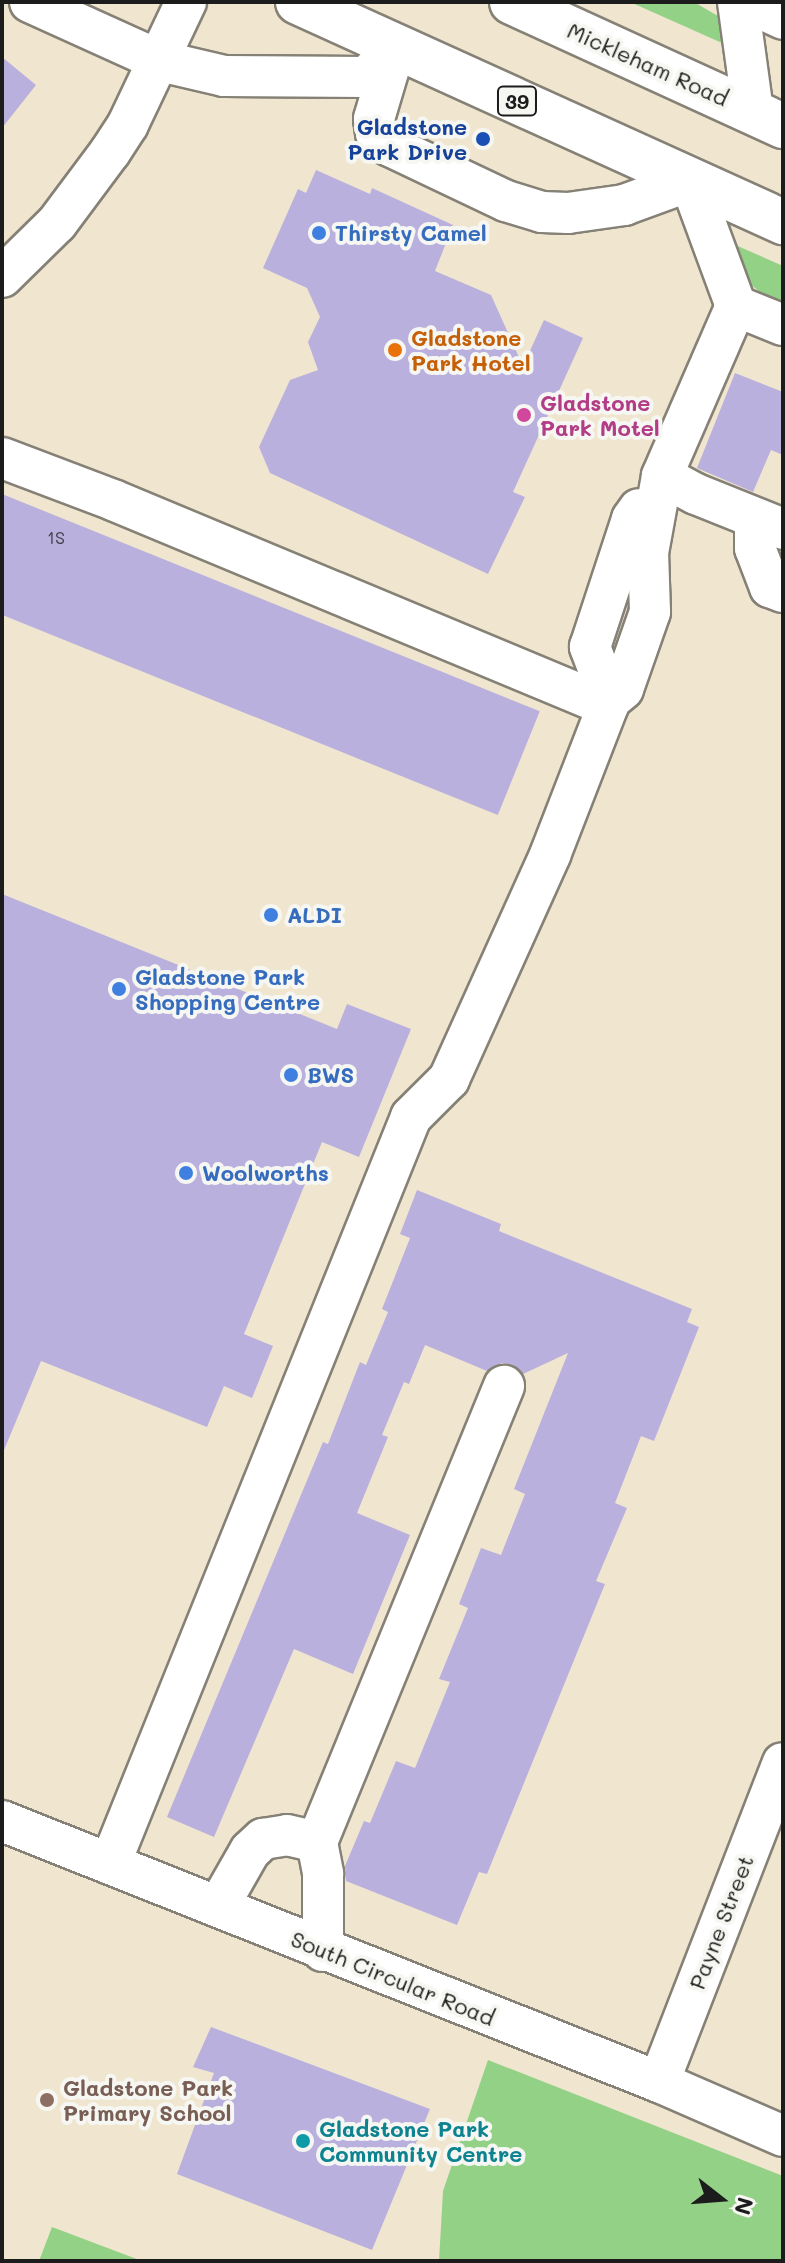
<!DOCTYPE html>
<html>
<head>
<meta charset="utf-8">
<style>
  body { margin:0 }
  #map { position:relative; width:785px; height:2263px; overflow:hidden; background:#f0e6cf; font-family:Mali,sans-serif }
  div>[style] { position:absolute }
  .green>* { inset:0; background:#93d187 }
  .building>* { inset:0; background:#b9b0de; transform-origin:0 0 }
  .roads { filter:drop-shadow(2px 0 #868176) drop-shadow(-2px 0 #868176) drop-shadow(0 2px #868176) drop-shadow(0 -2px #868176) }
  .minor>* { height:40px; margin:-20px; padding:0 20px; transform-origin:20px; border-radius:20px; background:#fff }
  .major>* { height:44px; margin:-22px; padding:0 22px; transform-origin:22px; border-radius:22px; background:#fff }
  .dots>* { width:22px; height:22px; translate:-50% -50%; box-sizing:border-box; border:4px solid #f6f6f2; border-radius:50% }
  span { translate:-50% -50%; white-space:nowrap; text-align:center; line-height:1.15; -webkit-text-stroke:8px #f6f6f2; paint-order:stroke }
  .number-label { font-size:18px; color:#43414c }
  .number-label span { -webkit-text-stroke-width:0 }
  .shield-label span { padding:2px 6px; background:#f6f6f2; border:2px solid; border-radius:6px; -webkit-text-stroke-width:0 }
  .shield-label { font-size:20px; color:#1c1c1c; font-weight:700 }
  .street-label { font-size:22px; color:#1c1c1c }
  .transit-label { font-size:22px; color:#164399; font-weight:700 }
  .right { translate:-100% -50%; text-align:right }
  .shop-label { font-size:22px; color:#366cbe; font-weight:700 }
  .left { translate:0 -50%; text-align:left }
  .food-label { font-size:22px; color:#c56008; font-weight:700 }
  .hotel-label { font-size:22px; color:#b23c85; font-weight:700 }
  .education-label { font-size:22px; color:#785e54; font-weight:700 }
  .culture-label { font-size:22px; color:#0d838f; font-weight:700 }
  .frame { position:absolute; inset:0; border:4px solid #1c1c1c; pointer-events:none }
  .north { position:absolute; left:681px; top:2159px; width:80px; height:80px; -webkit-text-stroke:6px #f6f6f2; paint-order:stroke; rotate:107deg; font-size:22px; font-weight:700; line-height:32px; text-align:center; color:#1c1c1c }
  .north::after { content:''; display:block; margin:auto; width:28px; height:36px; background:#1c1c1c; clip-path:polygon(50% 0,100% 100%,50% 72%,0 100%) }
</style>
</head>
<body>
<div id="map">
  <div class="green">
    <i style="clip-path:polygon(630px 2px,694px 2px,723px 19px,731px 47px)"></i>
    <i style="clip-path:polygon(731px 243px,783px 266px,783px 304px,764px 296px,745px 279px)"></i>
    <i style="clip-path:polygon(488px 2060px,783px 2176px,783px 2261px,439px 2261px,443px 2191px)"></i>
    <i style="clip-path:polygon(52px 2227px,142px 2261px,39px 2261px)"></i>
  </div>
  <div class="building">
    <i style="clip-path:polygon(2px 57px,36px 85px,2px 128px)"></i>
    <i style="clip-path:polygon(316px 170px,370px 194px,372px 188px,453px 225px,435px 271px,491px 295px,523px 366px,544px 320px,583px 338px,513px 492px,525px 497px,488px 574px,270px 473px,259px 447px,290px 380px,318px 370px,308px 342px,320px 317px,307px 288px,263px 268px,298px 189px,306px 193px)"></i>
    <i style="clip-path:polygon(735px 373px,783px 392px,783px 455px,771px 450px,753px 492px,697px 468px)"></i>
    <i style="left:2px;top:494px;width:580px;height:112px;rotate:22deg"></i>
    <i style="clip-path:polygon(2px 894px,337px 1029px,347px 1004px,411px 1029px,359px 1157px,322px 1142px,244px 1334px,273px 1346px,252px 1398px,224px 1386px,207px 1427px,41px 1361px,2px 1455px)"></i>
    <i style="clip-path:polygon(417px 1190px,501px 1224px,499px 1231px,692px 1309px,687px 1322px,699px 1327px,654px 1441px,641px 1436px,615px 1503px,627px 1508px,596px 1581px,605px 1584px,487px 1874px,479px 1872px,457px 1925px,346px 1881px,345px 1866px,364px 1821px,370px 1823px,396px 1761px,415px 1768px,450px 1682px,439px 1679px,468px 1608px,459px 1604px,481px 1548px,501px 1555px,525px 1494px,514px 1489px,568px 1353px,523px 1374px,513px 1365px,502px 1363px,487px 1371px,425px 1345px,409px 1384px,404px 1382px,382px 1435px,388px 1437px,357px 1513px,410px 1535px,353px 1674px,294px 1649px,214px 1837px,167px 1817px,323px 1442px,328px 1444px,360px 1362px,366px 1365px,388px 1312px,382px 1309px,410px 1238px,400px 1234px)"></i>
    <i style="clip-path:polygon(211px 2027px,430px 2109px,372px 2250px,177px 2174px,214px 2073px,193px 2067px)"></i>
  </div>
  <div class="roads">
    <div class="minor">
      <i style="left:30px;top:2px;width:143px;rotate:24.4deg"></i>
      <i style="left:160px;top:61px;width:66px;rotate:13.2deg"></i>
      <i style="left:224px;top:76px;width:143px;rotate:0.4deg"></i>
      <i style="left:367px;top:77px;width:43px;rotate:-47.8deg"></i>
      <i style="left:738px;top:2px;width:111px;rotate:82.2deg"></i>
      <i style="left:747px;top:2px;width:40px;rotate:25deg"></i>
      <i style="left:396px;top:45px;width:77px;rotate:106.6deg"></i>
      <i style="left:374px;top:119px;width:14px;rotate:82deg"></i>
      <i style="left:376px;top:133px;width:19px;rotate:43deg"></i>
      <i style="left:390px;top:146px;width:128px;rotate:25.4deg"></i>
      <i style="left:506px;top:201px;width:38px;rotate:17deg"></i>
      <i style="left:542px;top:212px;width:26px;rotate:2deg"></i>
      <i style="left:568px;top:213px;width:57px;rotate:-8.1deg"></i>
      <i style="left:624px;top:205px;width:70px;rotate:-20deg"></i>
      <i style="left:690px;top:181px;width:133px;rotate:69.8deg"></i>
      <i style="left:736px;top:306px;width:51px;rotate:22deg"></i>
      <i style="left:2px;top:277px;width:77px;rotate:-44.5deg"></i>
      <i style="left:57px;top:223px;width:89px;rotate:-53.3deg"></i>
      <i style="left:110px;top:152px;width:33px;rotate:-57deg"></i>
      <i style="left:128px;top:124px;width:135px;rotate:-64.6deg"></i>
      <i style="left:2px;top:458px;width:119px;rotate:20.7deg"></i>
      <i style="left:113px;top:500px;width:536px;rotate:22.6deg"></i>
      <i style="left:662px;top:476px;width:38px;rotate:28deg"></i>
      <i style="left:696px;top:494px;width:94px;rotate:21.9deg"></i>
      <i style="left:755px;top:519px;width:29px;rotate:90deg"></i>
      <i style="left:755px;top:548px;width:42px;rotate:69deg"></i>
      <i style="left:770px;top:587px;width:14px;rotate:21deg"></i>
      <i style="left:610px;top:700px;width:57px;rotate:-110.7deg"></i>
      <i style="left:590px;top:647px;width:135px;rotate:-71.8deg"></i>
      <i style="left:632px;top:519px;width:12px;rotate:-55deg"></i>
      <i style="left:2px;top:1821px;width:707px;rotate:21.67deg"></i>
      <i style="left:659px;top:2082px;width:135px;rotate:23.5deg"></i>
      <i style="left:317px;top:1842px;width:493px;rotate:-67.7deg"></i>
      <i style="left:110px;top:1864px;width:805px;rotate:-68.05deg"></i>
      <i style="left:411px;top:1117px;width:54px;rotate:-45deg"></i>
      <i style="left:449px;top:1079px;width:246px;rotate:-65.7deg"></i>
      <i style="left:550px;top:855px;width:166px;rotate:-68.8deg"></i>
      <i style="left:610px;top:700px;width:17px;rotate:-40deg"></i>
      <i style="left:623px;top:689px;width:82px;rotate:-70.7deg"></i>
      <i style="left:650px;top:612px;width:59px;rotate:-91.9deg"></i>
      <i style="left:648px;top:553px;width:78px;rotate:-79.7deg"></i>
      <i style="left:662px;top:476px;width:185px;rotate:-66.5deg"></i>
      <i style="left:218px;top:1907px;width:64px;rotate:-60.3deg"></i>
      <i style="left:250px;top:1851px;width:18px;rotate:-43deg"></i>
      <i style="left:263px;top:1839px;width:24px;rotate:-9deg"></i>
      <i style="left:287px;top:1835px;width:31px;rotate:13deg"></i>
      <i style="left:317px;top:1842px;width:33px;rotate:79deg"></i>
      <i style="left:323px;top:1874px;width:77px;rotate:90deg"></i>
      <i style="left:659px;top:2082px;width:342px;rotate:-68.8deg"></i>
    </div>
    <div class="major">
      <i style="left:298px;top:2px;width:533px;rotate:24.4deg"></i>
      <i style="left:512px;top:2px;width:298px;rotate:24.6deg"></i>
    </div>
  </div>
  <div class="dots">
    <i style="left:483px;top:139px;background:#1a4fb4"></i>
    <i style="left:319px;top:233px;background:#3f7fe0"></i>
    <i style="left:395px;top:350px;background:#e8710a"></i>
    <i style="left:524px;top:415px;background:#d1479c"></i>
    <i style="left:271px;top:915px;background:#3f7fe0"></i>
    <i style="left:119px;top:989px;background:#3f7fe0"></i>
    <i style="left:291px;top:1075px;background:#3f7fe0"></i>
    <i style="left:186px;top:1173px;background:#3f7fe0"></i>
    <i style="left:47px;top:2100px;background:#8d6e63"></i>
    <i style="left:303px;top:2141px;background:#0f9aa8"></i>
  </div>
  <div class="number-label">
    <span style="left:56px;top:537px">1S</span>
  </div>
  <div class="shield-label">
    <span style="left:517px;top:101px">39</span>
  </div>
  <div class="street-label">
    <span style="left:648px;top:64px;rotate:24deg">Mickleham Road</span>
    <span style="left:721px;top:1922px;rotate:-69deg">Payne Street</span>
    <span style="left:393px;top:1978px;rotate:22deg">South Circular Road</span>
  </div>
  <div class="transit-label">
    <span class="right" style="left:467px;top:139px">Gladstone<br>Park Drive</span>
  </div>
  <div class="shop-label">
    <span class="left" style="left:335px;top:233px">Thirsty Camel</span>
    <span class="left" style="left:287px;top:915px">ALDI</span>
    <span class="left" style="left:135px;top:989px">Gladstone Park<br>Shopping Centre</span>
    <span class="left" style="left:307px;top:1075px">BWS</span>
    <span class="left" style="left:202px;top:1173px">Woolworths</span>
  </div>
  <div class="food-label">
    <span class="left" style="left:411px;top:350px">Gladstone<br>Park Hotel</span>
  </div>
  <div class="hotel-label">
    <span class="left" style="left:540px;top:415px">Gladstone<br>Park Motel</span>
  </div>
  <div class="education-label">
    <span class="left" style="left:63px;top:2100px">Gladstone Park<br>Primary School</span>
  </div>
  <div class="culture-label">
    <span class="left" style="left:319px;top:2141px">Gladstone Park<br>Community Centre</span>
  </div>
  <div class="frame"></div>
  <div class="north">N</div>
</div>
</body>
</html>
